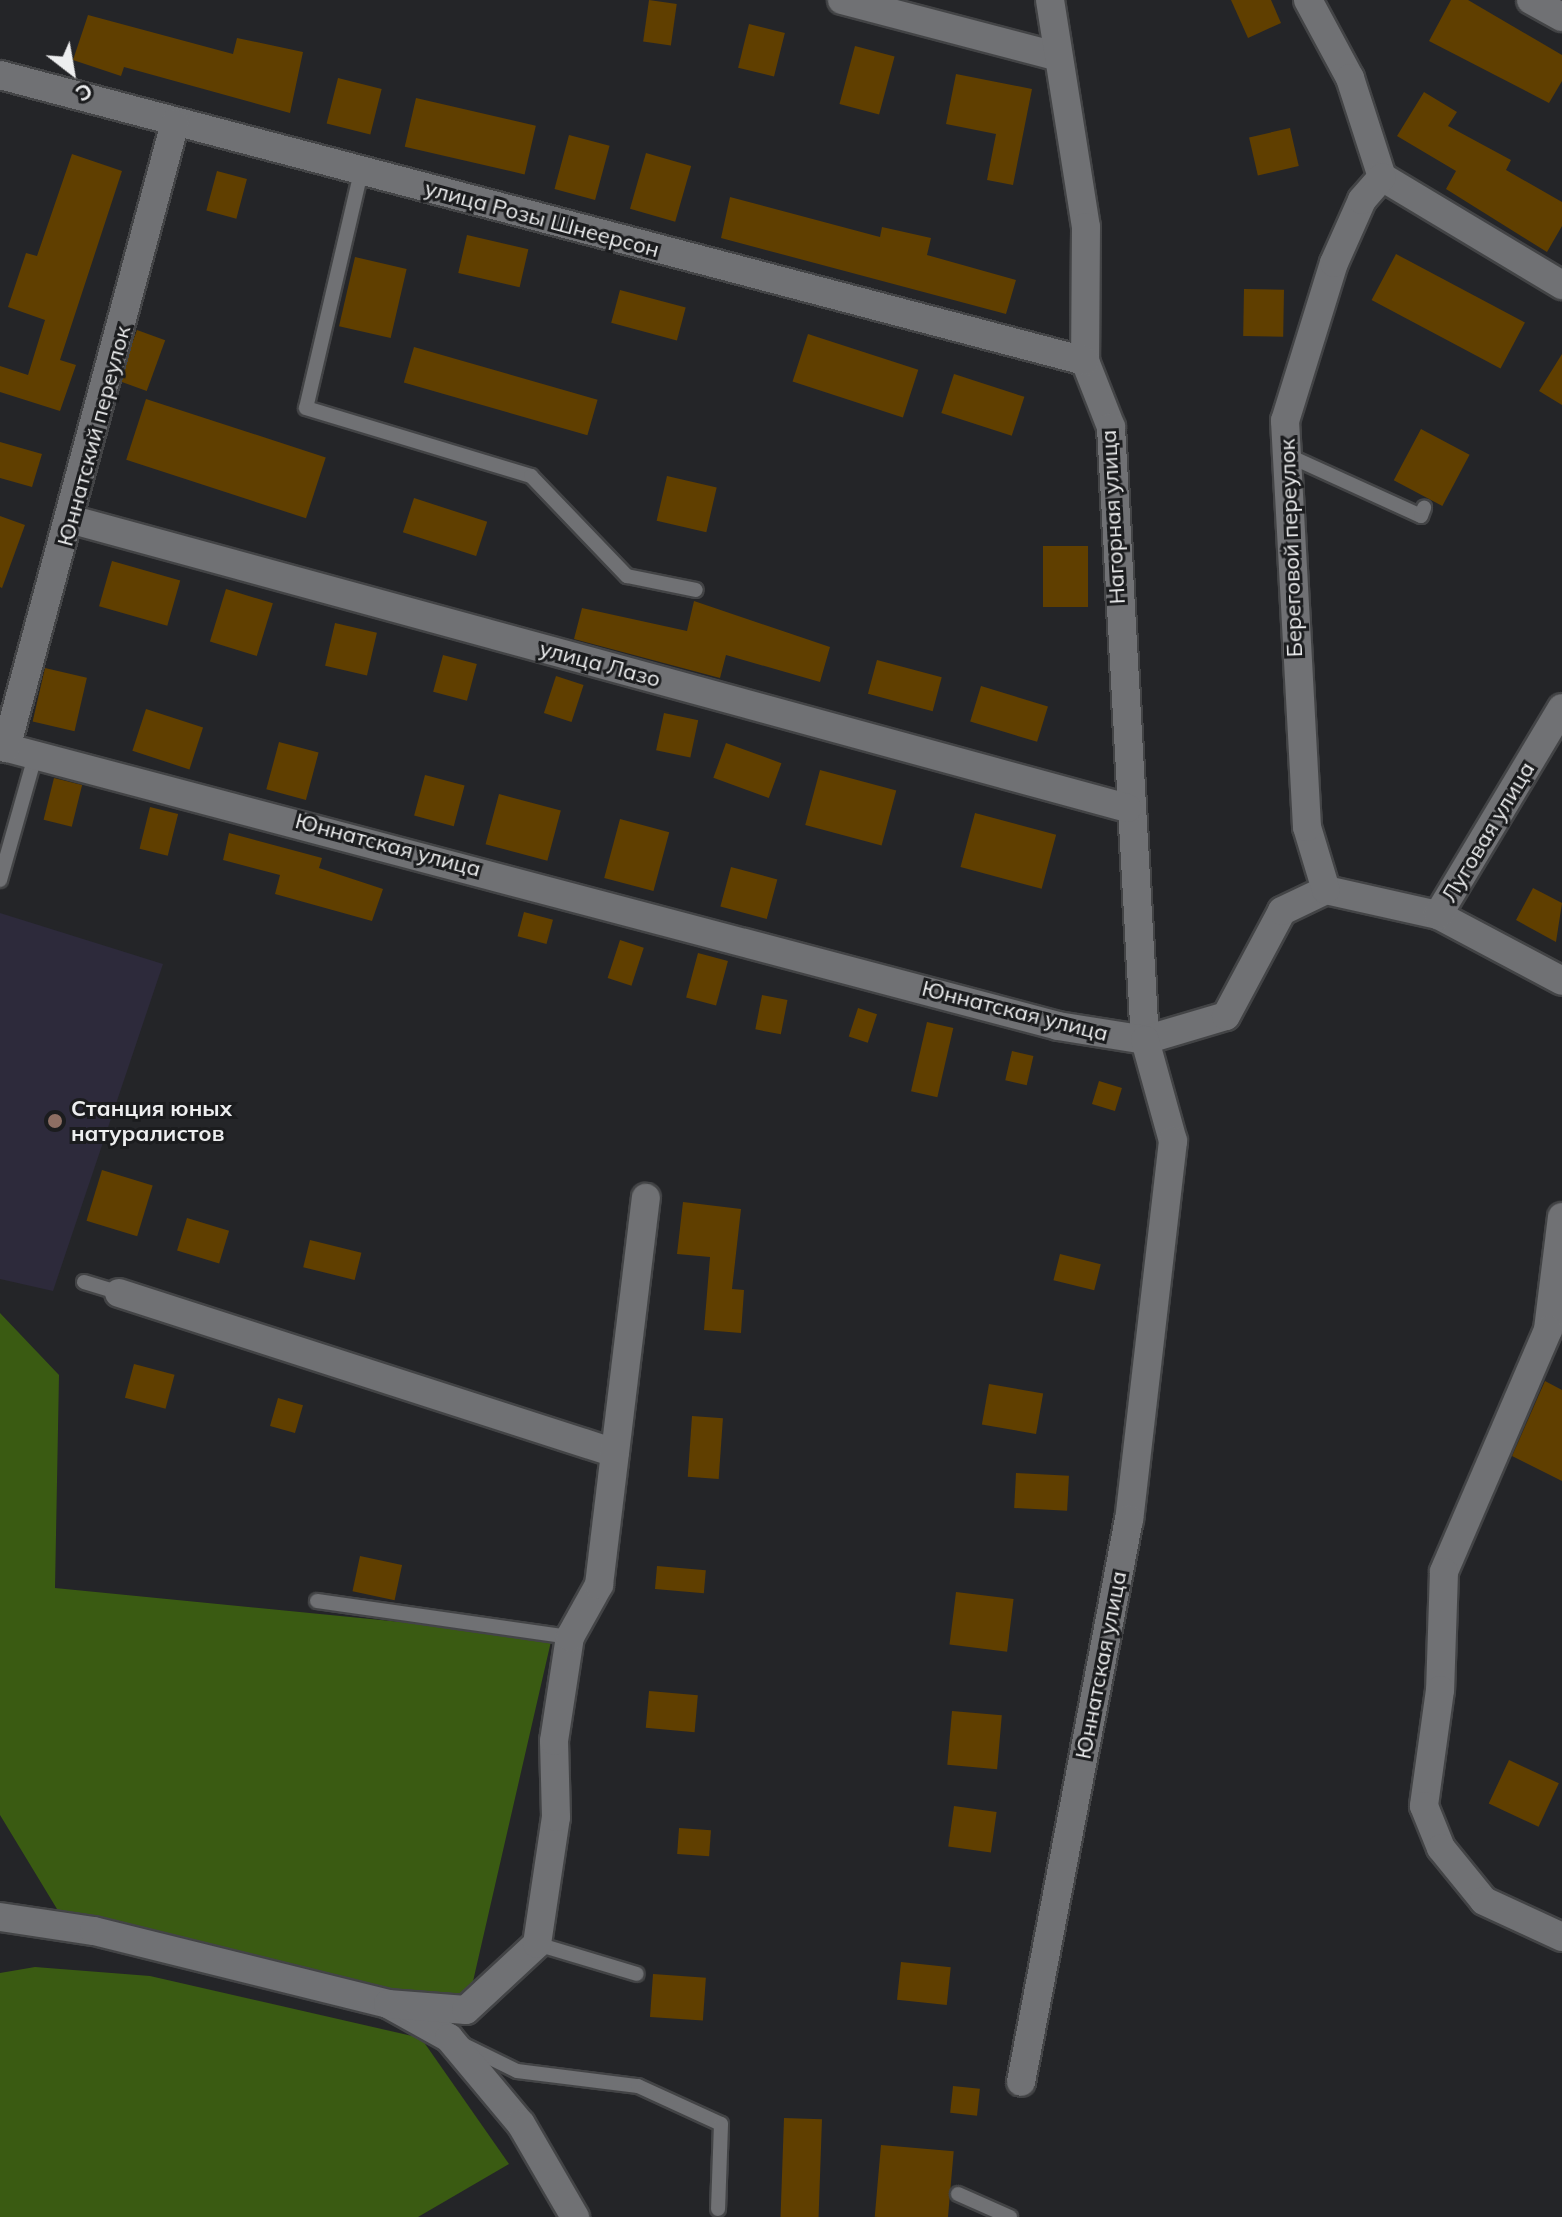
<!DOCTYPE html>
<html>
<head>
<meta charset="utf-8">
<style>
  body { margin:0 }
  #map { position:relative; width:1562px; height:2217px; overflow:hidden; background:#242528; font-family:Mulish,sans-serif }
  div>[style] { position:absolute }
  .education>* { inset:0; background:#2d2a3b }
  .forest>* { inset:0; background:#3a5b12 }
  .building>* { inset:0; background:#603f00; transform-origin:0 0 }
  .roads { filter:drop-shadow(2px 0 #434446) drop-shadow(-2px 0 #434446) drop-shadow(0 2px #434446) drop-shadow(0 -2px #434446) }
  .lane>* { height:14px; margin:-7px; padding:0 7px; transform-origin:7px; border-radius:7px; background:#707174 }
  .street>* { height:28px; margin:-14px; padding:0 14px; transform-origin:14px; border-radius:14px; background:#707174 }
  .dots>* { width:22px; height:22px; translate:-50% -50%; box-sizing:border-box; border:4px solid #1b1c1e; border-radius:50% }
  span { translate:-50% -50%; white-space:nowrap; text-align:center; line-height:1.15; -webkit-text-stroke:6px #1b1c1e; paint-order:stroke }
  .street-label { font-size:22px; color:#edeeef }
  .poi-label { font-size:22px; color:#edeeef; font-weight:700 }
  .left { translate:0 -50%; text-align:left }
  .north { position:absolute; left:32px; top:32px; width:80px; height:80px; -webkit-text-stroke:6px #1b1c1e; paint-order:stroke; rotate:149deg; font-size:22px; font-weight:700; line-height:32px; text-align:center; color:#edeeef }
  .north::after { content:''; display:block; margin:auto; width:28px; height:36px; background:#edeeef; clip-path:polygon(50% 0,100% 100%,50% 72%,0 100%) }
</style>
</head>
<body>
<div id="map">
  <div class="education">
    <i style="clip-path:polygon(0 913px,163px 964px,53px 1291px,0 1279px)"></i>
  </div>
  <div class="forest">
    <i style="clip-path:polygon(0 1313px,59px 1375px,55px 1588px,552px 1637px,463px 2025px,94px 1931px,57px 1909px,0 1815px)"></i>
    <i style="clip-path:polygon(35px 1967px,150px 1976px,421px 2038px,509px 2164px,418px 2217px,0 2217px,0 1973px)"></i>
  </div>
  <div class="building">
    <i style="left:649px;top:0;width:28px;height:42px;rotate:8deg"></i>
    <i style="clip-path:polygon(1231px 0,1271px 0,1281px 23px,1248px 38px)"></i>
    <i style="clip-path:polygon(1451px 0,1468px 0,1562px 55px,1562px 81px,1549px 103px,1429px 41px)"></i>
    <i style="clip-path:polygon(88px 15px,233px 54px,237px 38px,303px 52px,290px 113px,124px 67px,121px 76px,73px 60px)"></i>
    <i style="left:749px;top:24px;width:37px;height:45px;rotate:14deg"></i>
    <i style="left:855px;top:46px;width:41px;height:60px;rotate:15deg"></i>
    <i style="clip-path:polygon(956px 74px,1032px 89px,1013px 185px,987px 180px,996px 134px,946px 124px)"></i>
    <i style="left:338px;top:78px;width:45px;height:47px;rotate:14deg"></i>
    <i style="clip-path:polygon(1424px 92px,1457px 112px,1448px 126px,1511px 160px,1506px 170px,1562px 202px,1562px 226px,1547px 252px,1446px 189px,1456px 171px,1397px 136px)"></i>
    <i style="left:416px;top:98px;width:123px;height:50px;rotate:13deg"></i>
    <i style="left:1290px;top:128px;width:39px;height:42px;rotate:77deg"></i>
    <i style="left:569px;top:135px;width:42px;height:56px;rotate:15deg"></i>
    <i style="left:646px;top:153px;width:47px;height:58px;rotate:16deg"></i>
    <i style="clip-path:polygon(72px 154px,122px 171px,60px 360px,76px 365px,60px 411px,0 392px,0 366px,28px 375px,45px 320px,8px 307px,26px 253px,37px 256px)"></i>
    <i style="left:217px;top:171px;width:31px;height:41px;rotate:15deg"></i>
    <i style="clip-path:polygon(730px 197px,880px 237px,882px 227px,931px 238px,927px 255px,1016px 280px,1006px 314px,721px 238px)"></i>
    <i style="left:467px;top:235px;width:63px;height:39px;rotate:13deg"></i>
    <i style="left:1396px;top:254px;width:146px;height:52px;rotate:28deg"></i>
    <i style="left:355px;top:257px;width:53px;height:71px;rotate:13deg"></i>
    <i style="left:1244px;top:289px;width:40px;height:47px;rotate:1deg"></i>
    <i style="left:620px;top:290px;width:68px;height:34px;rotate:15deg"></i>
    <i style="left:137px;top:330px;width:30px;height:54px;rotate:20deg"></i>
    <i style="left:808px;top:334px;width:116px;height:50px;rotate:18deg"></i>
    <i style="left:414px;top:347px;width:191px;height:37px;rotate:16deg"></i>
    <i style="clip-path:polygon(1562px 354px,1562px 405px,1539px 391px)"></i>
    <i style="left:954px;top:374px;width:74px;height:41px;rotate:18deg"></i>
    <i style="left:146px;top:399px;width:189px;height:64px;rotate:18deg"></i>
    <i style="left:1421px;top:429px;width:55px;height:58px;rotate:28deg"></i>
    <i style="clip-path:polygon(0 442px,42px 454px,32px 487px,0 478px)"></i>
    <i style="left:667px;top:476px;width:51px;height:46px;rotate:13deg"></i>
    <i style="left:414px;top:498px;width:77px;height:36px;rotate:18deg"></i>
    <i style="clip-path:polygon(0 516px,25px 525px,2px 588px,0 587px)"></i>
    <i style="left:1088px;top:546px;width:61px;height:45px;rotate:90deg"></i>
    <i style="left:112px;top:561px;width:71px;height:47px;rotate:16deg"></i>
    <i style="left:226px;top:589px;width:49px;height:55px;rotate:17deg"></i>
    <i style="clip-path:polygon(694px 601px,830px 647px,820px 682px,726px 655px,720px 678px,574px 639px,582px 608px,687px 631px)"></i>
    <i style="left:335px;top:623px;width:43px;height:44px;rotate:13deg"></i>
    <i style="left:443px;top:655px;width:35px;height:38px;rotate:15deg"></i>
    <i style="left:877px;top:660px;width:67px;height:35px;rotate:15deg"></i>
    <i style="left:45px;top:668px;width:43px;height:55px;rotate:13deg"></i>
    <i style="left:556px;top:676px;width:29px;height:39px;rotate:18deg"></i>
    <i style="left:981px;top:686px;width:70px;height:37px;rotate:17deg"></i>
    <i style="left:146px;top:709px;width:60px;height:44px;rotate:18deg"></i>
    <i style="left:664px;top:713px;width:35px;height:38px;rotate:12deg"></i>
    <i style="left:279px;top:742px;width:41px;height:49px;rotate:15deg"></i>
    <i style="left:726px;top:743px;width:59px;height:37px;rotate:20deg"></i>
    <i style="left:820px;top:770px;width:79px;height:57px;rotate:15deg"></i>
    <i style="left:425px;top:775px;width:41px;height:42px;rotate:15deg"></i>
    <i style="left:54px;top:778px;width:29px;height:43px;rotate:14deg"></i>
    <i style="left:499px;top:794px;width:64px;height:52px;rotate:15deg"></i>
    <i style="left:150px;top:807px;width:29px;height:43px;rotate:14deg"></i>
    <i style="left:975px;top:813px;width:84px;height:56px;rotate:15deg"></i>
    <i style="left:620px;top:819px;width:51px;height:61px;rotate:15deg"></i>
    <i style="clip-path:polygon(229px 833px,322px 858px,319px 868px,383px 889px,372px 921px,275px 894px,280px 875px,223px 860px)"></i>
    <i style="left:731px;top:867px;width:48px;height:41px;rotate:15deg"></i>
    <i style="clip-path:polygon(1533px 888px,1562px 903px,1556px 942px,1516px 920px)"></i>
    <i style="left:524px;top:912px;width:30px;height:25px;rotate:15deg"></i>
    <i style="left:620px;top:940px;width:25px;height:40px;rotate:18deg"></i>
    <i style="left:698px;top:953px;width:31px;height:46px;rotate:15deg"></i>
    <i style="left:762px;top:995px;width:26px;height:35px;rotate:11deg"></i>
    <i style="left:858px;top:1008px;width:20px;height:30px;rotate:18deg"></i>
    <i style="left:927px;top:1022px;width:27px;height:71px;rotate:13deg"></i>
    <i style="left:1012px;top:1051px;width:22px;height:30px;rotate:13deg"></i>
    <i style="left:1099px;top:1081px;width:24px;height:24px;rotate:17deg"></i>
    <i style="left:102px;top:1170px;width:53px;height:53px;rotate:17deg"></i>
    <i style="clip-path:polygon(683px 1202px,741px 1209px,732px 1289px,744px 1290px,741px 1333px,704px 1330px,710px 1257px,677px 1254px)"></i>
    <i style="left:187px;top:1218px;width:44px;height:34px;rotate:17deg"></i>
    <i style="left:310px;top:1240px;width:53px;height:28px;rotate:14deg"></i>
    <i style="left:1060px;top:1254px;width:42px;height:27px;rotate:14deg"></i>
    <i style="left:134px;top:1364px;width:42px;height:35px;rotate:15deg"></i>
    <i style="clip-path:polygon(1545px 1381px,1562px 1390px,1562px 1481px,1512px 1456px)"></i>
    <i style="left:989px;top:1384px;width:55px;height:41px;rotate:10deg"></i>
    <i style="left:278px;top:1398px;width:26px;height:29px;rotate:16deg"></i>
    <i style="left:692px;top:1416px;width:31px;height:61px;rotate:4deg"></i>
    <i style="left:1016px;top:1473px;width:53px;height:35px;rotate:3deg"></i>
    <i style="left:360px;top:1556px;width:43px;height:36px;rotate:12deg"></i>
    <i style="left:657px;top:1566px;width:49px;height:23px;rotate:5deg"></i>
    <i style="left:956px;top:1592px;width:58px;height:53px;rotate:7deg"></i>
    <i style="left:649px;top:1691px;width:49px;height:37px;rotate:5deg"></i>
    <i style="left:952px;top:1711px;width:50px;height:54px;rotate:5deg"></i>
    <i style="left:1509px;top:1760px;width:55px;height:48px;rotate:25deg"></i>
    <i style="left:954px;top:1806px;width:43px;height:41px;rotate:8deg"></i>
    <i style="left:679px;top:1828px;width:32px;height:26px;rotate:4deg"></i>
    <i style="left:901px;top:1962px;width:50px;height:38px;rotate:6deg"></i>
    <i style="left:653px;top:1974px;width:53px;height:43px;rotate:4deg"></i>
    <i style="left:953px;top:2086px;width:27px;height:27px;rotate:6deg"></i>
    <i style="left:784px;top:2118px;width:38px;height:99px;rotate:2deg"></i>
    <i style="left:881px;top:2145px;width:73px;height:72px;rotate:5deg"></i>
  </div>
  <div class="roads">
    <div class="lane">
      <i style="left:361px;top:172px;width:242px;rotate:103.1deg"></i>
      <i style="left:306px;top:408px;width:235px;rotate:16.8deg"></i>
      <i style="left:531px;top:476px;width:139px;rotate:46.2deg"></i>
      <i style="left:627px;top:576px;width:70px;rotate:11.5deg"></i>
      <i style="left:1287px;top:455px;width:147px;rotate:24.5deg"></i>
      <i style="left:1421px;top:516px;width:9px;rotate:-69deg"></i>
      <i style="left:0;top:880px;width:132px;rotate:-74.2deg"></i>
      <i style="left:84px;top:1282px;width:37px;rotate:17deg"></i>
      <i style="left:317px;top:1601px;width:256px;rotate:8.1deg"></i>
      <i style="left:537px;top:1944px;width:104px;rotate:16.7deg"></i>
      <i style="left:464px;top:2045px;width:59px;rotate:26.1deg"></i>
      <i style="left:517px;top:2071px;width:122px;rotate:7.1deg"></i>
      <i style="left:638px;top:2086px;width:91px;rotate:24.6deg"></i>
      <i style="left:721px;top:2124px;width:85px;rotate:92deg"></i>
      <i style="left:958px;top:2194px;width:57px;rotate:23.9deg"></i>
    </div>
    <div class="street">
      <i style="left:842px;top:0;width:220px;rotate:14.7deg"></i>
      <i style="left:1050px;top:0;width:230px;rotate:81deg"></i>
      <i style="left:1086px;top:227px;width:134px;rotate:90.4deg"></i>
      <i style="left:1085px;top:361px;width:71px;rotate:68.5deg"></i>
      <i style="left:1111px;top:427px;width:614px;rotate:86.83deg"></i>
      <i style="left:1145px;top:1040px;width:84px;rotate:-16.5deg"></i>
      <i style="left:1226px;top:1016px;width:119px;rotate:-61.9deg"></i>
      <i style="left:1282px;top:911px;width:49px;rotate:-25.5deg"></i>
      <i style="left:1326px;top:890px;width:115px;rotate:12.6deg"></i>
      <i style="left:1438px;top:915px;width:140px;rotate:28deg"></i>
      <i style="left:1308px;top:0;width:89px;rotate:61.7deg"></i>
      <i style="left:1350px;top:78px;width:104px;rotate:72.1deg"></i>
      <i style="left:1531px;top:0;width:35px;rotate:29deg"></i>
      <i style="left:0;top:75px;width:1122px;rotate:14.77deg"></i>
      <i style="left:1382px;top:177px;width:210px;rotate:31deg"></i>
      <i style="left:73px;top:520px;width:1093px;rotate:15.28deg"></i>
      <i style="left:0;top:746px;width:1094px;rotate:14.82deg"></i>
      <i style="left:1058px;top:1026px;width:88px;rotate:9.1deg"></i>
      <i style="left:1145px;top:1040px;width:105px;rotate:74.5deg"></i>
      <i style="left:1173px;top:1141px;width:381px;rotate:96.6deg"></i>
      <i style="left:1129px;top:1519px;width:573px;rotate:100.86deg"></i>
      <i style="left:6px;top:748px;width:647px;rotate:-74.87deg"></i>
      <i style="left:1326px;top:890px;width:66px;rotate:-106.8deg"></i>
      <i style="left:1307px;top:827px;width:407px;rotate:-93.1deg"></i>
      <i style="left:1285px;top:421px;width:165px;rotate:-72.8deg"></i>
      <i style="left:1334px;top:263px;width:69px;rotate:-66deg"></i>
      <i style="left:1362px;top:200px;width:30px;rotate:-49deg"></i>
      <i style="left:1438px;top:915px;width:241px;rotate:-59.1deg"></i>
      <i style="left:1562px;top:1217px;width:114px;rotate:97.1deg"></i>
      <i style="left:1548px;top:1330px;width:263px;rotate:113.3deg"></i>
      <i style="left:1444px;top:1572px;width:118px;rotate:91.9deg"></i>
      <i style="left:1440px;top:1690px;width:117px;rotate:97.9deg"></i>
      <i style="left:1424px;top:1806px;width:45px;rotate:68deg"></i>
      <i style="left:1441px;top:1848px;width:68px;rotate:50.9deg"></i>
      <i style="left:1484px;top:1901px;width:86px;rotate:24.8deg"></i>
      <i style="left:119px;top:1293px;width:521px;rotate:17.88deg"></i>
      <i style="left:0;top:1917px;width:95px;rotate:8.5deg"></i>
      <i style="left:94px;top:1931px;width:303px;rotate:13.9deg"></i>
      <i style="left:388px;top:2004px;width:70px;rotate:29.1deg"></i>
      <i style="left:449px;top:2038px;width:112px;rotate:50.1deg"></i>
      <i style="left:521px;top:2124px;width:108px;rotate:59.9deg"></i>
      <i style="left:388px;top:2004px;width:78px;rotate:4.4deg"></i>
      <i style="left:466px;top:2010px;width:97px;rotate:-42.9deg"></i>
      <i style="left:537px;top:1944px;width:128px;rotate:-81.5deg"></i>
      <i style="left:556px;top:1817px;width:76px;rotate:-91.5deg"></i>
      <i style="left:554px;top:1741px;width:105px;rotate:-81.3deg"></i>
      <i style="left:570px;top:1637px;width:60px;rotate:-60.9deg"></i>
      <i style="left:599px;top:1585px;width:390px;rotate:-83.1deg"></i>
    </div>
  </div>
  <div class="dots">
    <i style="left:55px;top:1121px;background:#8d6e63"></i>
  </div>
  <div class="street-label">
    <span style="left:542px;top:219px;rotate:15deg">улица Розы Шнеерсон</span>
    <span style="left:94px;top:436px;rotate:-75deg">Юннатский переулок</span>
    <span style="left:1113px;top:517px;rotate:-93deg">Нагорная улица</span>
    <span style="left:1291px;top:548px;rotate:-92deg">Береговой переулок</span>
    <span style="left:600px;top:664px;rotate:15deg">улица Лазо</span>
    <span style="left:1488px;top:832px;rotate:-59deg">Луговая улица</span>
    <span style="left:388px;top:845px;rotate:15deg">Юннатская улица</span>
    <span style="left:1015px;top:1011px;rotate:14deg">Юннатская улица</span>
    <span style="left:1101px;top:1665px;rotate:-79deg">Юннатская улица</span>
  </div>
  <div class="poi-label">
    <span class="left" style="left:71px;top:1121px">Станция юных<br>натуралистов</span>
  </div>
  <div class="north">С</div>
</div>
</body>
</html>
